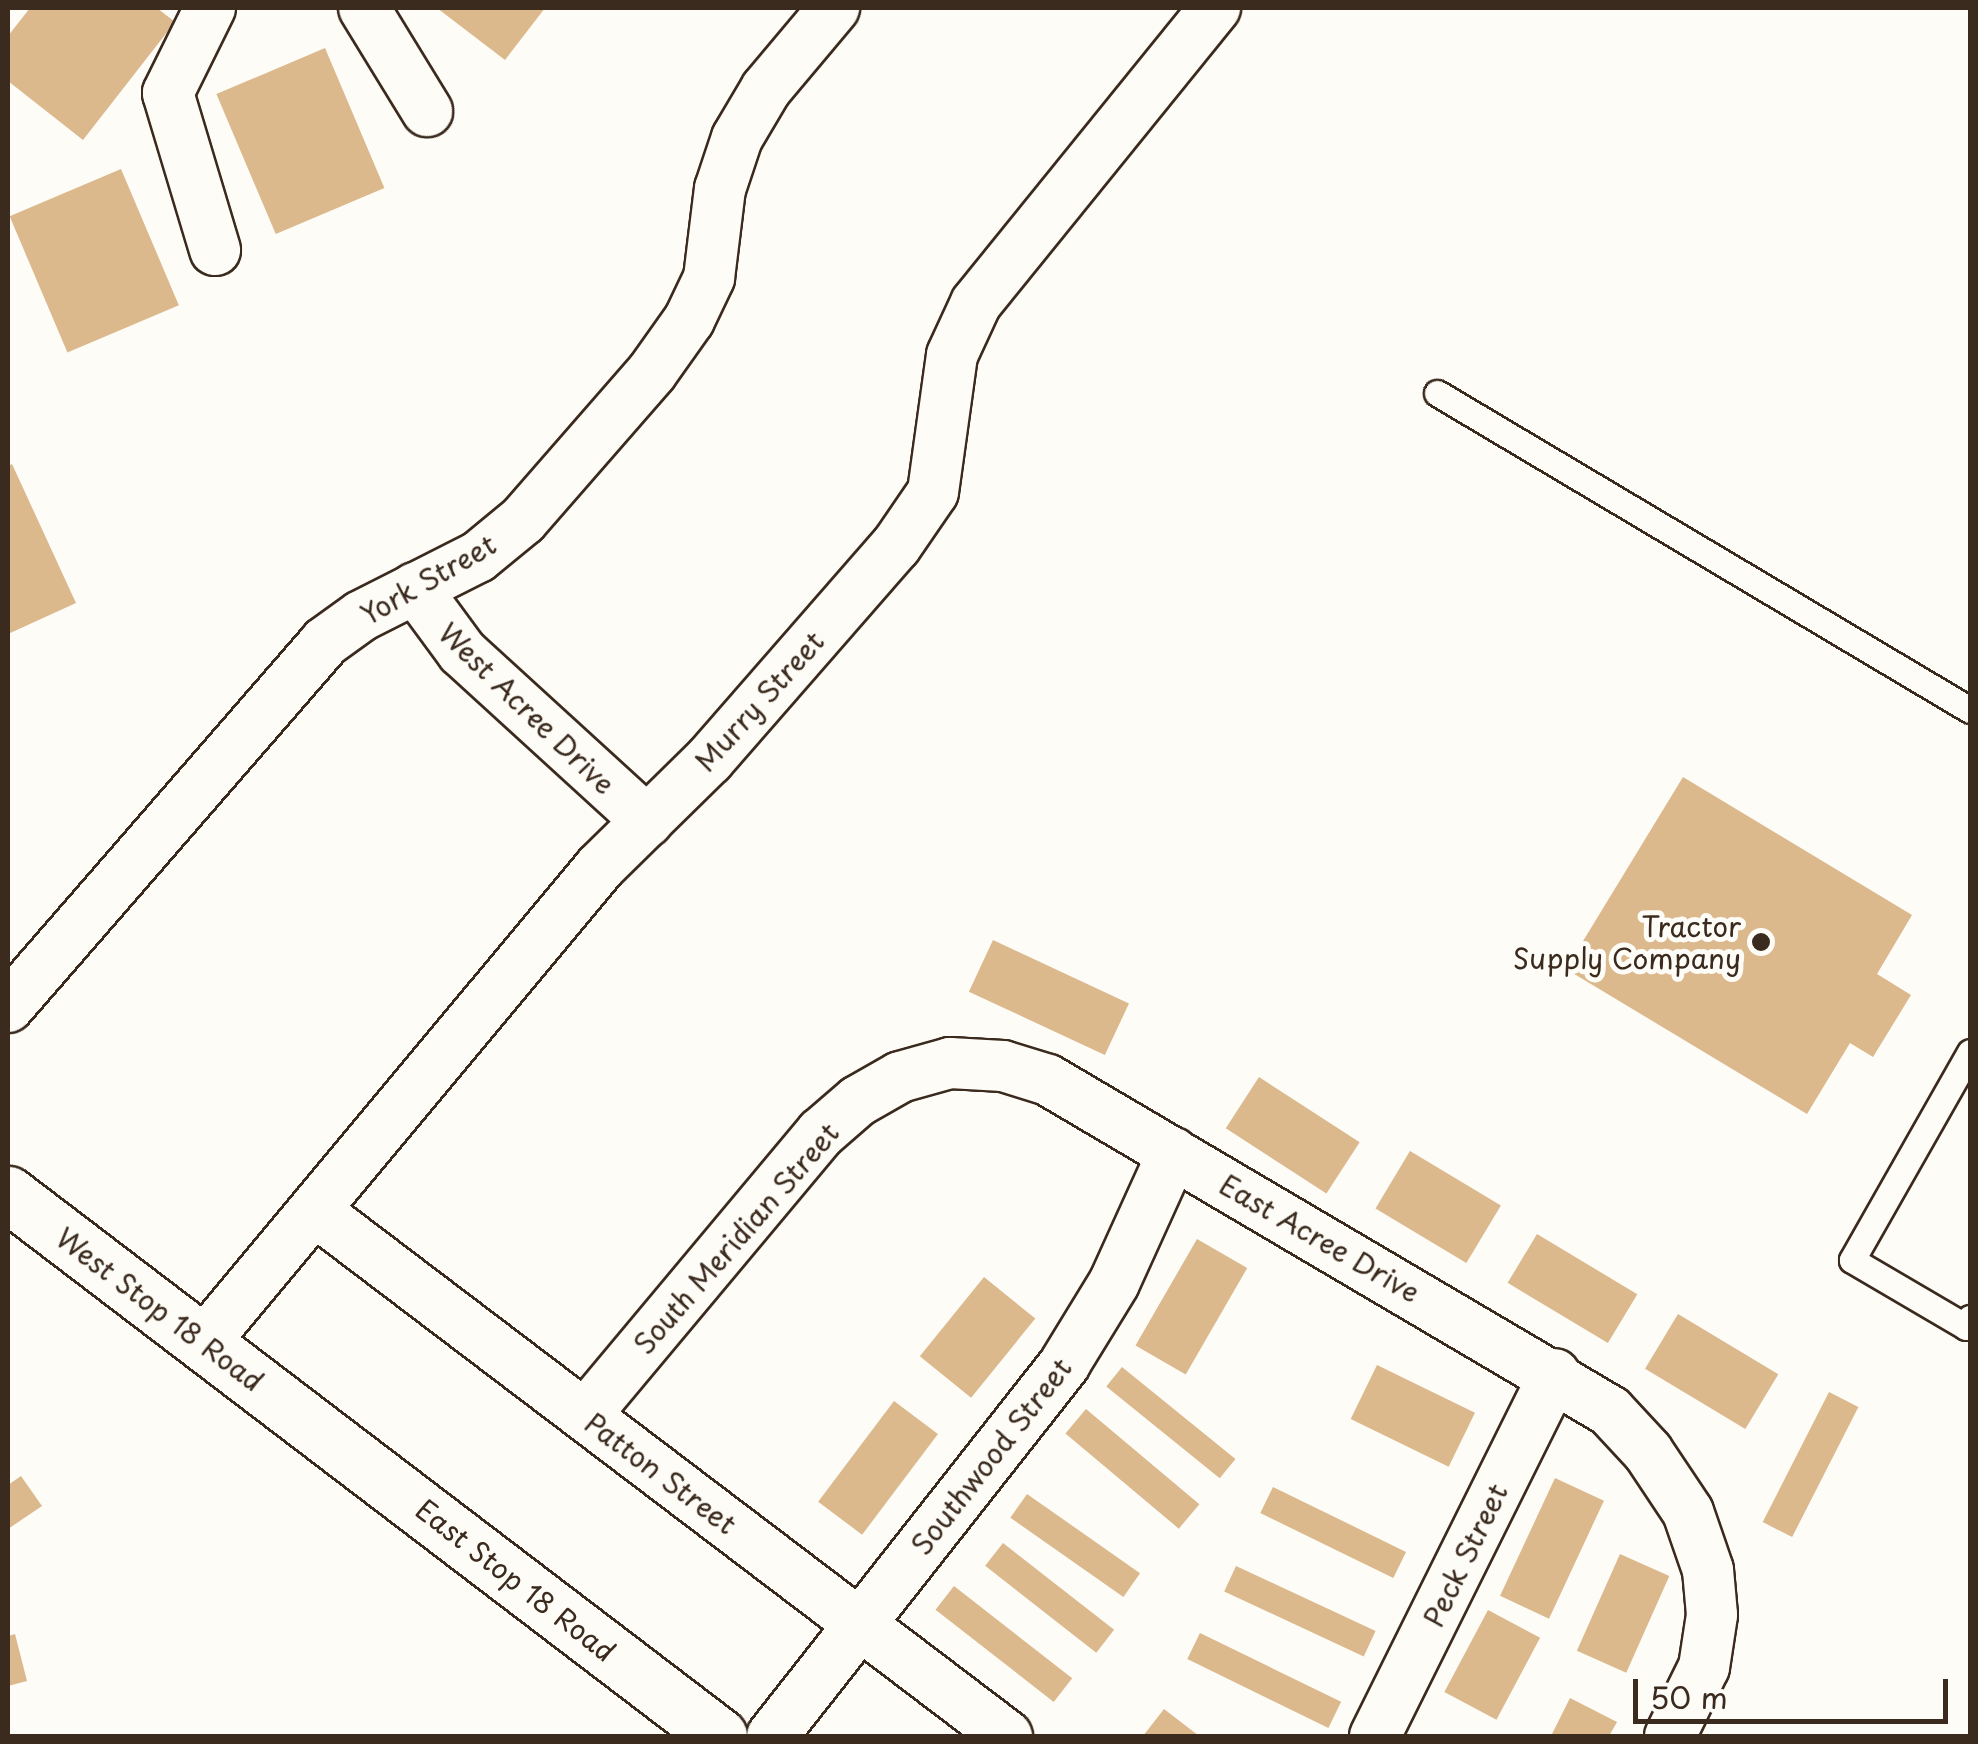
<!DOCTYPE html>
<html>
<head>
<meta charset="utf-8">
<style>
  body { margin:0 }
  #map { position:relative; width:1978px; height:1744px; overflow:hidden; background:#fdfcf7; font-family:"Playpen Sans",sans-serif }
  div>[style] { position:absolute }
  .building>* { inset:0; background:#dcb88d; transform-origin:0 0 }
  .roads { filter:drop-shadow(2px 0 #3b2a1e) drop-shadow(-2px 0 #3b2a1e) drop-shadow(0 2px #3b2a1e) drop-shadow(0 -2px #3b2a1e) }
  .service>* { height:25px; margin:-12.5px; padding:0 12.5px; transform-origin:12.5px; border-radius:12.5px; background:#fdfcf7 }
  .minor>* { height:50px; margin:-25px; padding:0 25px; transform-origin:25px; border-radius:25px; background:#fdfcf7 }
  .tertiary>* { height:55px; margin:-27.5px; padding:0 27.5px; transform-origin:27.5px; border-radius:27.5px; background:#fdfcf7 }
  .dots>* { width:28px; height:28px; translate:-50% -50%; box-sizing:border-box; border:5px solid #fdfcf7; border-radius:50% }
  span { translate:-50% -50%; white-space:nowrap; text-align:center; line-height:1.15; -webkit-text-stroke:10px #fdfcf7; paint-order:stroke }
  .street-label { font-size:28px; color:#3b2a1e }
  .poi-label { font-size:28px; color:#3b2a1e }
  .right { translate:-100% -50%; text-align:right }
  .frame { position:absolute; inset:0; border:10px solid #3b2a1e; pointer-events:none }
  .scale { position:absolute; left:1633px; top:1679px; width:315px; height:45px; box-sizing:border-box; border:5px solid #3b2a1e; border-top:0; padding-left:12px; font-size:30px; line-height:35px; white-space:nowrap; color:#3b2a1e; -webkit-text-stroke:8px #fdfcf7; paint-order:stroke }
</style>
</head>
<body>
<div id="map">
  <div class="building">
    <i style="clip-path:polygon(30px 8px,157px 8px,175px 22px,83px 140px,8px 81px,8px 36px)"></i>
    <i style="clip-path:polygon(437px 8px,545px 8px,505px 60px)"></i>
    <i style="left:325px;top:48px;width:152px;height:118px;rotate:67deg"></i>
    <i style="left:121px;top:169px;width:148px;height:121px;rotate:67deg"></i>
    <i style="clip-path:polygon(12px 464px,76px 603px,8px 634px,8px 466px)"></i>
    <i style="clip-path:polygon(1683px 777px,1912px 915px,1877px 974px,1911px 995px,1873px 1057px,1850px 1043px,1807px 1114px,1566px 969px)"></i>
    <i style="left:993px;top:940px;width:150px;height:57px;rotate:25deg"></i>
    <i style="left:1259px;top:1077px;width:120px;height:61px;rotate:33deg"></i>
    <i style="left:1410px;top:1151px;width:106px;height:67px;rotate:31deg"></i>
    <i style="left:1537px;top:1234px;width:117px;height:57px;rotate:31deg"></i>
    <i style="left:1197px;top:1239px;width:58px;height:123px;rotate:30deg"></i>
    <i style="left:984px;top:1277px;width:66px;height:102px;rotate:39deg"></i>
    <i style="left:1678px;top:1314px;width:117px;height:64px;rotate:31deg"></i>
    <i style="left:1377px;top:1365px;width:109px;height:60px;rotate:26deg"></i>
    <i style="left:1122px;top:1367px;width:146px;height:25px;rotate:39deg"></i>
    <i style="left:1829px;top:1392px;width:33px;height:146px;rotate:27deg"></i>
    <i style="left:894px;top:1401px;width:55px;height:126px;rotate:37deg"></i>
    <i style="left:1086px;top:1409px;width:148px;height:32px;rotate:40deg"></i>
    <i style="clip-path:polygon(21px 1476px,42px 1506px,8px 1529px,8px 1485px)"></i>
    <i style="left:1555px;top:1478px;width:54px;height:130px;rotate:25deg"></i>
    <i style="left:1273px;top:1487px;width:148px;height:29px;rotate:26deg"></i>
    <i style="left:1027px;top:1494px;width:138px;height:29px;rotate:35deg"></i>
    <i style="left:1003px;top:1543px;width:141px;height:29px;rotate:38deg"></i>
    <i style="left:1620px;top:1554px;width:54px;height:106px;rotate:24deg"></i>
    <i style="left:1236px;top:1566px;width:154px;height:28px;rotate:25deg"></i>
    <i style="left:954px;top:1586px;width:150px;height:30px;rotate:38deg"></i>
    <i style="left:1488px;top:1610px;width:59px;height:93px;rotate:28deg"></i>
    <i style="left:1200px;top:1633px;width:157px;height:29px;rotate:26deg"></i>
    <i style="clip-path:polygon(15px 1634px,27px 1681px,8px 1686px,8px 1636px)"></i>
    <i style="clip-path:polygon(1570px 1698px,1617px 1722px,1609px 1736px,1551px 1736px)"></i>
    <i style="clip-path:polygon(1164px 1709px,1199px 1736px,1143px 1736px)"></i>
  </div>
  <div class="roads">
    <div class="service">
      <i style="left:1437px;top:393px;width:620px;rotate:30.74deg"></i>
      <i style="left:1970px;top:1052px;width:239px;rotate:119.6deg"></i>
      <i style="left:1852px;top:1260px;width:132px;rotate:30.4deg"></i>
      <i style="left:1966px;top:1327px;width:10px;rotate:-66deg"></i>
    </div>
    <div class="minor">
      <i style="left:210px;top:8px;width:95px;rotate:116.3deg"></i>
      <i style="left:168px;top:93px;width:164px;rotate:73.3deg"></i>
      <i style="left:364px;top:8px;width:121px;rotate:58.5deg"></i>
      <i style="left:415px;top:588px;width:79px;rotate:53.7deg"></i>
      <i style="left:462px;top:652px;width:251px;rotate:42.4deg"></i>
      <i style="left:8px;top:1007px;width:483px;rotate:-49deg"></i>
      <i style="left:325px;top:642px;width:44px;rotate:-35.8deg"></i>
      <i style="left:361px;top:616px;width:131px;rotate:-26.8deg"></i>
      <i style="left:478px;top:557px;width:58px;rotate:-39.4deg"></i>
      <i style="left:523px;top:520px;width:196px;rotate:-48.9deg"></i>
      <i style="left:652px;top:372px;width:64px;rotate:-54.6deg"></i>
      <i style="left:689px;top:320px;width:47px;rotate:-64.5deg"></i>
      <i style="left:709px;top:278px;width:90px;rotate:-83deg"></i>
      <i style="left:720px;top:189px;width:54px;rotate:-71.6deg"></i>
      <i style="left:737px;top:138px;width:57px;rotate:-59.4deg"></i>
      <i style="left:766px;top:89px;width:106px;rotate:-50deg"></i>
      <i style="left:314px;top:1210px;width:870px;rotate:37.2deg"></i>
      <i style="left:204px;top:1342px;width:618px;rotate:-50.18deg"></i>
      <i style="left:600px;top:867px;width:153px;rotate:-44.5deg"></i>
      <i style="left:709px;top:760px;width:284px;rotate:-48.9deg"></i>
      <i style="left:896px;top:546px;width:65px;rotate:-55.6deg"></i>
      <i style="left:933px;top:492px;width:138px;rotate:-82.1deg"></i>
      <i style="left:952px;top:355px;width:57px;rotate:-65.2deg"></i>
      <i style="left:976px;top:303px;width:380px;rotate:-51deg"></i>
      <i style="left:585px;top:1415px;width:368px;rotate:-50.1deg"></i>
      <i style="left:821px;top:1133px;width:49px;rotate:-40.9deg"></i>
      <i style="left:858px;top:1101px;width:48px;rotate:-29.7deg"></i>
      <i style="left:900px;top:1077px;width:52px;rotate:-15.6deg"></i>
      <i style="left:950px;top:1063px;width:53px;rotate:3.2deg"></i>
      <i style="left:1003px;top:1066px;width:47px;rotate:17.3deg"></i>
      <i style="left:1048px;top:1080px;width:652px;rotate:30.5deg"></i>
      <i style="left:1610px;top:1411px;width:56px;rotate:47.2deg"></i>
      <i style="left:1648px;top:1452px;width:72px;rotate:56.3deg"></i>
      <i style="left:1688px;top:1512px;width:61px;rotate:71deg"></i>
      <i style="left:1708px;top:1570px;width:45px;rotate:84.9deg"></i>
      <i style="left:1712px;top:1615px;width:53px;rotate:98.7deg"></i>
      <i style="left:1704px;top:1667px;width:77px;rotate:116.2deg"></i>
      <i style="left:772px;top:1736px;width:474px;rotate:-51.8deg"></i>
      <i style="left:1065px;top:1363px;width:94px;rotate:-58.5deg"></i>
      <i style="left:1114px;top:1283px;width:143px;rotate:-65.6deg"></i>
      <i style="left:1375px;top:1736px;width:404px;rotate:-63.6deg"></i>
    </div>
    <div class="tertiary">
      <i style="left:8px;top:1194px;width:894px;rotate:37.32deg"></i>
    </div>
  </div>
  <div class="dots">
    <i style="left:1761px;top:942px;background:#3b2a1e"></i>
  </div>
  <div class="street-label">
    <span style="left:428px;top:579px;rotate:-30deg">York Street</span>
    <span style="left:759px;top:701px;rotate:-48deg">Murry Street</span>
    <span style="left:527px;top:708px;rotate:44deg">West Acree Drive</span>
    <span style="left:736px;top:1238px;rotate:-49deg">South Meridian Street</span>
    <span style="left:1320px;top:1238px;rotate:30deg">East Acree Drive</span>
    <span style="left:160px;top:1309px;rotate:37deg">West Stop 18 Road</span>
    <span style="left:991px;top:1456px;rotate:-52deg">Southwood Street</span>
    <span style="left:661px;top:1473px;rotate:37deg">Patton Street</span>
    <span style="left:1465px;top:1555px;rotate:-64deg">Peck Street</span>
    <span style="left:516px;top:1580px;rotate:38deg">East Stop 18 Road</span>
  </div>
  <div class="poi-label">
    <span class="right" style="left:1741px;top:942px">Tractor<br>Supply Company</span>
  </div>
  <div class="frame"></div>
  <div class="scale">50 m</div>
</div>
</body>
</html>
